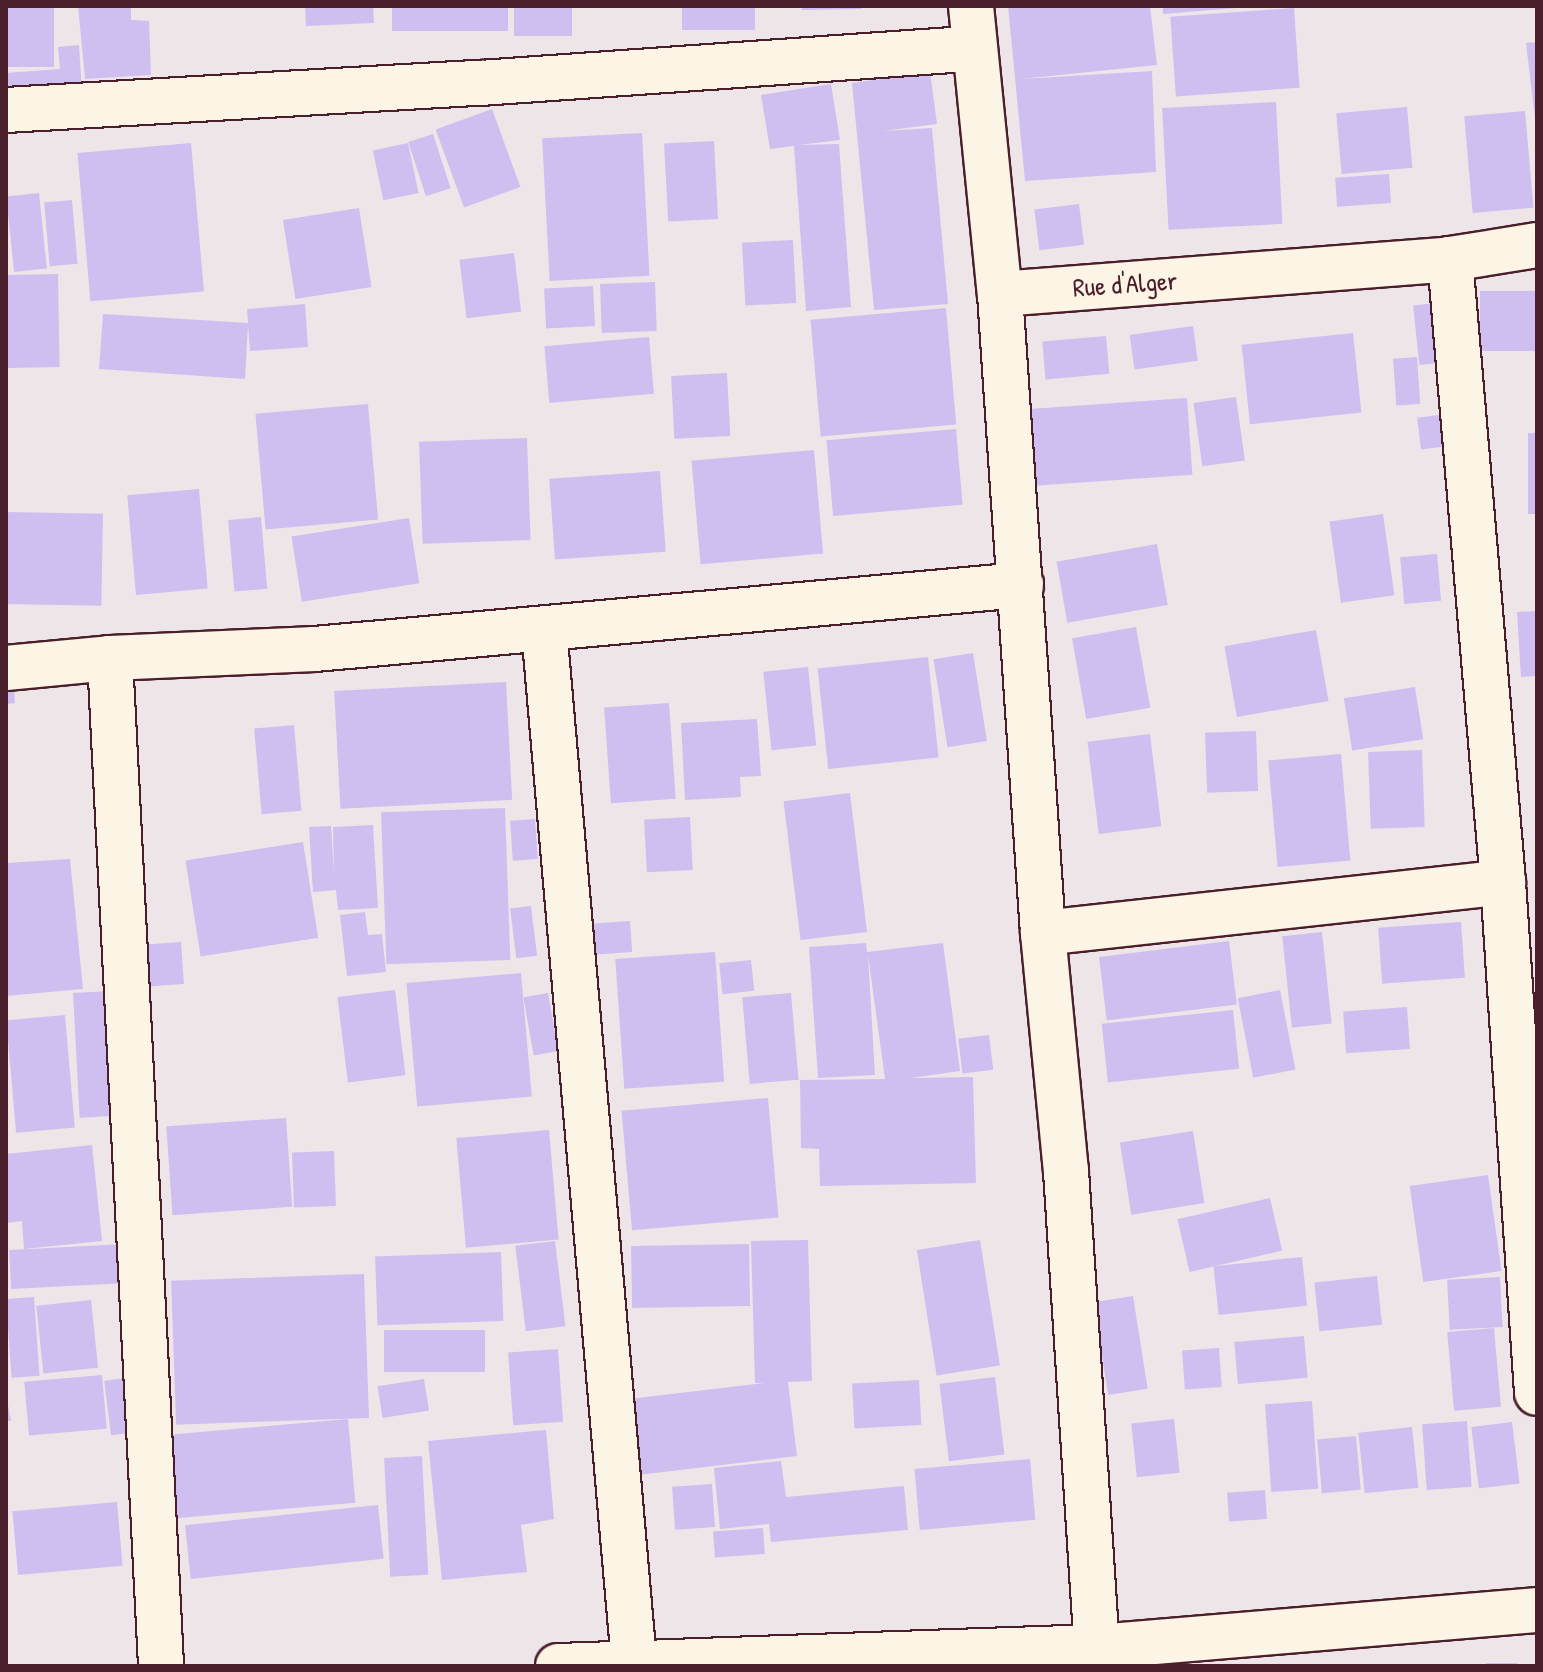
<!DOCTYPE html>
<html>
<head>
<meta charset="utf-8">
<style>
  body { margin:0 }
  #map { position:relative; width:1543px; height:1672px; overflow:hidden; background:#eee5e8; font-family:"Patrick Hand",sans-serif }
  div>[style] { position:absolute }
  .building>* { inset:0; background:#cfbff0; transform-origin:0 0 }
  .roads { filter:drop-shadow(2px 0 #4a1f2b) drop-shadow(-2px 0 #4a1f2b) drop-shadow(0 2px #4a1f2b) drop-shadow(0 -2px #4a1f2b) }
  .street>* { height:44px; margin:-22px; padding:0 22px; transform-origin:22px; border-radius:22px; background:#fcf5e5 }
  span { translate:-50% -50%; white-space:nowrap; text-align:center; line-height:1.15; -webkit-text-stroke:8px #fcf5e5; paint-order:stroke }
  .street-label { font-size:26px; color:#4a1f2b }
  .frame { position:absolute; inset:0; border:8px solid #4a1f2b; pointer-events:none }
</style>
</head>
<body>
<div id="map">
  <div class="building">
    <i style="left:6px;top:6px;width:48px;height:61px"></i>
    <i style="clip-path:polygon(78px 6px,131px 6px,131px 20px,149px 21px,151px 75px,85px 79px)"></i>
    <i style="clip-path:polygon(305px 6px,373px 6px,374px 23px,306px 26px)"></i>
    <i style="left:392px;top:6px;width:116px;height:25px"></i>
    <i style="left:514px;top:6px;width:58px;height:30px"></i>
    <i style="left:682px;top:6px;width:73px;height:24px"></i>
    <i style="clip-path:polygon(802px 6px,861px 6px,861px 9px,802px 10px)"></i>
    <i style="clip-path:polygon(1008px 6px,1150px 6px,1157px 65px,1021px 79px,1152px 71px,1156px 172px,1025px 181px)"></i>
    <i style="clip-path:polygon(1163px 6px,1236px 6px,1236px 8px,1163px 14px)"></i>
    <i style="left:1294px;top:8px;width:80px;height:124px;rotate:86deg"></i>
    <i style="clip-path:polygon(1537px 42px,1537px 119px,1535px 119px,1526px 43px)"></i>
    <i style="clip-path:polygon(79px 45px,82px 92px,6px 96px,6px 73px,60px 69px,58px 47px)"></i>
    <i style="clip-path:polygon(930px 72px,937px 124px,883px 131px,932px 128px,948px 304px,874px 310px,852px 83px)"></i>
    <i style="clip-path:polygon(831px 84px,840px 140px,799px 145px,839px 144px,851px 307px,806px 311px,794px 146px,770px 149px,761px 95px)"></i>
    <i style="left:1276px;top:102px;width:122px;height:114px;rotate:87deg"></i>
    <i style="left:1407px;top:107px;width:61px;height:71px;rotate:85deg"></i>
    <i style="left:492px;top:109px;width:83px;height:60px;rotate:70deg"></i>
    <i style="left:1525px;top:111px;width:97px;height:61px;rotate:85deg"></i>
    <i style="left:642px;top:133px;width:143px;height:100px;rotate:87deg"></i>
    <i style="left:433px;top:134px;width:57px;height:26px;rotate:72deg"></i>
    <i style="left:714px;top:141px;width:78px;height:50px;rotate:87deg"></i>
    <i style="left:191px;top:143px;width:149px;height:114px;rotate:85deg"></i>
    <i style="left:408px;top:143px;width:51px;height:36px;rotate:78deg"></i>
    <i style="left:1389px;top:174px;width:29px;height:54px;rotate:86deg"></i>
    <i style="left:39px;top:193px;width:76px;height:33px;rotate:84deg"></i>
    <i style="left:72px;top:200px;width:64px;height:28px;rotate:85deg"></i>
    <i style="left:1079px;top:204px;width:41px;height:45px;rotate:83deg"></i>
    <i style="left:359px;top:208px;width:80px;height:77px;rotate:81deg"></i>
    <i style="left:793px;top:240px;width:63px;height:51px;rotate:87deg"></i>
    <i style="left:514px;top:253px;width:59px;height:55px;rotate:83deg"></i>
    <i style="left:58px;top:274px;width:93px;height:52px;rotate:89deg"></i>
    <i style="left:655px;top:282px;width:49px;height:55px;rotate:88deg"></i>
    <i style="left:593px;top:286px;width:40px;height:49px;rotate:87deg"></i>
    <i style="left:1537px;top:291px;width:60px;height:57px;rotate:90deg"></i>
    <i style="left:1436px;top:303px;width:60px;height:23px;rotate:84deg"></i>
    <i style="clip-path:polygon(305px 304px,308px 347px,250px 351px,248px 325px,245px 379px,99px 369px,103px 314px,248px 323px,247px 309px)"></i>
    <i style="left:946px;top:308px;width:117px;height:136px;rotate:85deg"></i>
    <i style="left:1193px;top:326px;width:35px;height:64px;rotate:82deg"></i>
    <i style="left:1353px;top:333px;width:80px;height:112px;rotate:84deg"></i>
    <i style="left:1106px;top:336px;width:38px;height:64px;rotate:85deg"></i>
    <i style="left:649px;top:337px;width:57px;height:105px;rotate:85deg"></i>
    <i style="left:1417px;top:357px;width:47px;height:24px;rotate:86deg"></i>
    <i style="left:727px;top:373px;width:63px;height:56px;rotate:87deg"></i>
    <i style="left:1236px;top:397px;width:64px;height:43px;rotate:82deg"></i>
    <i style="left:1187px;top:398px;width:77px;height:165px;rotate:86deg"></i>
    <i style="left:368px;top:404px;width:116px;height:113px;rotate:85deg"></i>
    <i style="left:1439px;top:415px;width:32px;height:22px;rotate:83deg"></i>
    <i style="left:956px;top:429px;width:76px;height:130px;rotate:85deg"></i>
    <i style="left:1528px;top:433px;width:9px;height:81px"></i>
    <i style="left:527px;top:438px;width:102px;height:108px;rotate:88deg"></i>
    <i style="left:814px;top:450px;width:104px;height:123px;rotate:85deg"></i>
    <i style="left:660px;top:471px;width:81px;height:111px;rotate:86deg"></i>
    <i style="left:199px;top:489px;width:100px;height:72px;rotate:85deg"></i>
    <i style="left:6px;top:512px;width:97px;height:92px;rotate:1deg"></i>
    <i style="left:1383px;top:514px;width:82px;height:54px;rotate:82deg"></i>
    <i style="left:261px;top:517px;width:72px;height:33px;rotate:85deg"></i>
    <i style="left:409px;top:518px;width:66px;height:119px;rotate:81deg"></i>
    <i style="left:1157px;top:544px;width:62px;height:102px;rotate:80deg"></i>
    <i style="left:1437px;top:554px;width:47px;height:37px;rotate:85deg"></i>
    <i style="clip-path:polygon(1537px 611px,1537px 676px,1521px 677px,1517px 612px)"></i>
    <i style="left:1136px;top:627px;width:82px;height:65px;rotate:80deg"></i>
    <i style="left:1316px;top:630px;width:72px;height:93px;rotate:80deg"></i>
    <i style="left:973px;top:653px;width:89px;height:40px;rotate:81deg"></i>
    <i style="left:928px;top:657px;width:101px;height:111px;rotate:84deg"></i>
    <i style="clip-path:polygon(12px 659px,15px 703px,6px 704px,6px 660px)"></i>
    <i style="left:808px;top:667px;width:79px;height:45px;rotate:84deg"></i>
    <i style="left:506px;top:682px;width:118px;height:172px;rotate:87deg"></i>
    <i style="left:1415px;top:687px;width:53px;height:72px;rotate:81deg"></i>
    <i style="left:669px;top:703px;width:96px;height:65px;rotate:86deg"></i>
    <i style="clip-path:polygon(757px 719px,761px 776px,740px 777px,741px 797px,685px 800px,681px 723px)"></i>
    <i style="left:294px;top:725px;width:86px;height:40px;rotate:85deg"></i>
    <i style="left:1256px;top:731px;width:60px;height:51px;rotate:88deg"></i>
    <i style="left:1150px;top:734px;width:93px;height:63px;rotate:83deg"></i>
    <i style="left:1422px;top:750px;width:77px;height:54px;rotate:88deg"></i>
    <i style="left:1341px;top:754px;width:107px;height:73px;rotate:85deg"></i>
    <i style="left:850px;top:793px;width:140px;height:67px;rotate:83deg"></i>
    <i style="left:505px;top:808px;width:152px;height:124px;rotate:88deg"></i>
    <i style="left:690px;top:817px;width:53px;height:46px;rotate:87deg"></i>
    <i style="left:535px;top:819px;width:40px;height:25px;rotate:86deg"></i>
    <i style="clip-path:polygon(373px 825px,378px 908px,338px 910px,336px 890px,313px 892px,309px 827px,331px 826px,334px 872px,333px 827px)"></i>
    <i style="left:303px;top:842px;width:97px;height:119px;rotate:81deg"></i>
    <i style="clip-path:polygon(70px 859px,83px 989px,6px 996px,6px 863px)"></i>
    <i style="left:531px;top:906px;width:50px;height:21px;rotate:83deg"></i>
    <i style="clip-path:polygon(365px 912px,368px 935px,382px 934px,386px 972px,347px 976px,340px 915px)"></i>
    <i style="left:630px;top:921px;width:31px;height:44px;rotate:86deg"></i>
    <i style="left:1461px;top:922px;width:56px;height:83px;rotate:86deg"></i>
    <i style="left:1322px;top:932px;width:92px;height:40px;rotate:84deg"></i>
    <i style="left:1229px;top:941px;width:64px;height:131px;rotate:83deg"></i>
    <i style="left:181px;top:942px;width:42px;height:40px;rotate:86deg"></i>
    <i style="clip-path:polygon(866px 943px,867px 952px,943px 943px,960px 1071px,911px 1078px,973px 1077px,976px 1183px,820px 1186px,819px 1149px,801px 1148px,800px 1080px,885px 1079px,868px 955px,875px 1075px,818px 1078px,809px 947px)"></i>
    <i style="left:715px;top:952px;width:130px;height:100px;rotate:86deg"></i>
    <i style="left:751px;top:960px;width:31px;height:32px;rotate:84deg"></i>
    <i style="left:521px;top:973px;width:124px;height:115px;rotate:85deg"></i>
    <i style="left:395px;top:990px;width:86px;height:58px;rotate:83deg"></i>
    <i style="left:1280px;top:990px;width:81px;height:43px;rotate:79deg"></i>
    <i style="left:110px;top:991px;width:125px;height:37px;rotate:87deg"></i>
    <i style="left:548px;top:993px;width:59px;height:25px;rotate:80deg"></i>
    <i style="left:791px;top:993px;width:87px;height:49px;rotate:85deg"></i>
    <i style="left:1407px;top:1007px;width:42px;height:64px;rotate:86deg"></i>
    <i style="left:1233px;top:1010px;width:59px;height:132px;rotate:84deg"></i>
    <i style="left:65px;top:1015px;width:113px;height:59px;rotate:85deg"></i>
    <i style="left:989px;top:1035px;width:35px;height:31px;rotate:83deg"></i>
    <i style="left:768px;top:1098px;width:120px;height:147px;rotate:85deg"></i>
    <i style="left:286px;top:1118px;width:89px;height:120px;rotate:86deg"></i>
    <i style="left:549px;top:1130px;width:110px;height:93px;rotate:85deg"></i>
    <i style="left:1193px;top:1131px;width:73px;height:74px;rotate:81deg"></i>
    <i style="clip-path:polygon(92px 1145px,102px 1241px,24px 1249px,22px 1221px,6px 1223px,6px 1154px)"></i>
    <i style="left:334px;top:1151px;width:55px;height:42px;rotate:88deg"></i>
    <i style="left:1488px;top:1175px;width:97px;height:79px;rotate:82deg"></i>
    <i style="left:1270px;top:1198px;width:54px;height:95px;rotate:77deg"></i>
    <i style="clip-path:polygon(808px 1240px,812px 1381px,788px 1382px,797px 1456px,638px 1475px,629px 1399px,764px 1383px,755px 1383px,751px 1241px)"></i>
    <i style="left:980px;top:1240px;width:127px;height:64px;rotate:81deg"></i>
    <i style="left:555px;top:1241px;width:86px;height:40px;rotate:83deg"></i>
    <i style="left:125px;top:1244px;width:39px;height:116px;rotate:87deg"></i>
    <i style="left:749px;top:1244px;width:62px;height:118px;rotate:89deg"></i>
    <i style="left:501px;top:1252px;width:69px;height:126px;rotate:88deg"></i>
    <i style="left:1302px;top:1257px;width:49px;height:89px;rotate:84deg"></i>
    <i style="left:364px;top:1274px;width:144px;height:193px;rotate:88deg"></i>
    <i style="left:1377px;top:1276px;width:49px;height:63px;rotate:84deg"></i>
    <i style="left:1500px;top:1277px;width:50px;height:53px;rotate:87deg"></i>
    <i style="left:1133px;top:1296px;width:94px;height:40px;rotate:81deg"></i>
    <i style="left:34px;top:1297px;width:79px;height:28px;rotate:86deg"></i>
    <i style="left:91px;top:1300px;width:68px;height:55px;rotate:84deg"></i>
    <i style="left:1494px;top:1328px;width:79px;height:47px;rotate:85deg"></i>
    <i style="left:485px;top:1330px;width:42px;height:101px;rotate:90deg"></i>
    <i style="left:1304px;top:1336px;width:42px;height:70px;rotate:85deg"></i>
    <i style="left:1219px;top:1348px;width:39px;height:37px;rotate:86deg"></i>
    <i style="left:558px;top:1349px;width:73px;height:50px;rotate:86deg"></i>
    <i style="left:102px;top:1375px;width:54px;height:78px;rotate:85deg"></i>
    <i style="left:135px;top:1377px;width:55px;height:31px;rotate:83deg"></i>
    <i style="left:995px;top:1377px;width:78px;height:56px;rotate:83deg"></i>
    <i style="left:424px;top:1379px;width:32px;height:47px;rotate:81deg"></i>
    <i style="left:919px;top:1380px;width:45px;height:67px;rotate:87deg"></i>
    <i style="clip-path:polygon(6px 1395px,11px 1421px,6px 1421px)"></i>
    <i style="left:1312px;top:1401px;width:88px;height:47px;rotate:86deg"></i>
    <i style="left:348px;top:1419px;width:84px;height:188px;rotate:85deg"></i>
    <i style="left:1174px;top:1419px;width:54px;height:43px;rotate:84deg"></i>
    <i style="left:1467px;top:1421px;width:66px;height:45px;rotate:86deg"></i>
    <i style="left:1512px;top:1422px;width:62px;height:41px;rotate:83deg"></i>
    <i style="left:1412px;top:1427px;width:61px;height:54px;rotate:84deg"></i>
    <i style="clip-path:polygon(546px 1430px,554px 1519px,521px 1525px,527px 1572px,442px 1580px,428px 1441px)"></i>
    <i style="left:1356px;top:1436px;width:54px;height:39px;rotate:85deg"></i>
    <i style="left:422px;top:1456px;width:119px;height:38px;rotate:87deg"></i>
    <i style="left:1030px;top:1459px;width:61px;height:116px;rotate:85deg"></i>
    <i style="clip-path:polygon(781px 1461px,786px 1497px,904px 1486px,908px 1530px,771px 1542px,769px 1524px,720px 1529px,714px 1468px)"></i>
    <i style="left:712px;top:1484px;width:43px;height:40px;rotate:86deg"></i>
    <i style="left:1265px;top:1490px;width:29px;height:38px;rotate:86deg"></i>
    <i style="left:117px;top:1502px;width:64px;height:105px;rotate:85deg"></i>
    <i style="left:378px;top:1505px;width:54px;height:194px;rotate:84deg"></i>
    <i style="left:763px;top:1528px;width:26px;height:50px;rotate:86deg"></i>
    <i style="left:1486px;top:1663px;width:31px;height:3px"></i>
  </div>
  <div class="roads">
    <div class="street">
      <i style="left:971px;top:6px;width:289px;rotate:84.3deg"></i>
      <i style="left:1000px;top:294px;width:640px;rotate:86.15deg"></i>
      <i style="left:1043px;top:933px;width:239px;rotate:84.5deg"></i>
      <i style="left:1066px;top:1171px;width:496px;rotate:86.3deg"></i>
      <i style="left:6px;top:110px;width:475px;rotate:-3.3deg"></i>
      <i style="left:480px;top:83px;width:496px;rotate:-4deg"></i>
      <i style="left:1450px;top:259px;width:625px;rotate:85.14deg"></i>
      <i style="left:1503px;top:882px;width:512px;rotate:86.19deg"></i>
      <i style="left:1000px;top:294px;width:451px;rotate:-4.4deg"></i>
      <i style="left:1450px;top:259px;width:88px;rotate:-9.1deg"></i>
      <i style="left:544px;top:629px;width:1037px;rotate:85.02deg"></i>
      <i style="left:110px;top:658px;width:1009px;rotate:87.1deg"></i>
      <i style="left:6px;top:668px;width:104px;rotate:-5.5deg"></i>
      <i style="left:110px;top:658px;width:205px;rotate:-2.5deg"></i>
      <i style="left:315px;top:649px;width:709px;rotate:-5.18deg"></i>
      <i style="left:1043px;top:933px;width:463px;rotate:-6.3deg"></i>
      <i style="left:558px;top:1666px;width:538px;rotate:-2.02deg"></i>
      <i style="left:1096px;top:1647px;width:443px;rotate:-4.8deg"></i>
    </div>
  </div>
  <div class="street-label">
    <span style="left:1125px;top:284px;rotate:-4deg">Rue d'Alger</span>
  </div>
  <div class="frame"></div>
</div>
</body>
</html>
